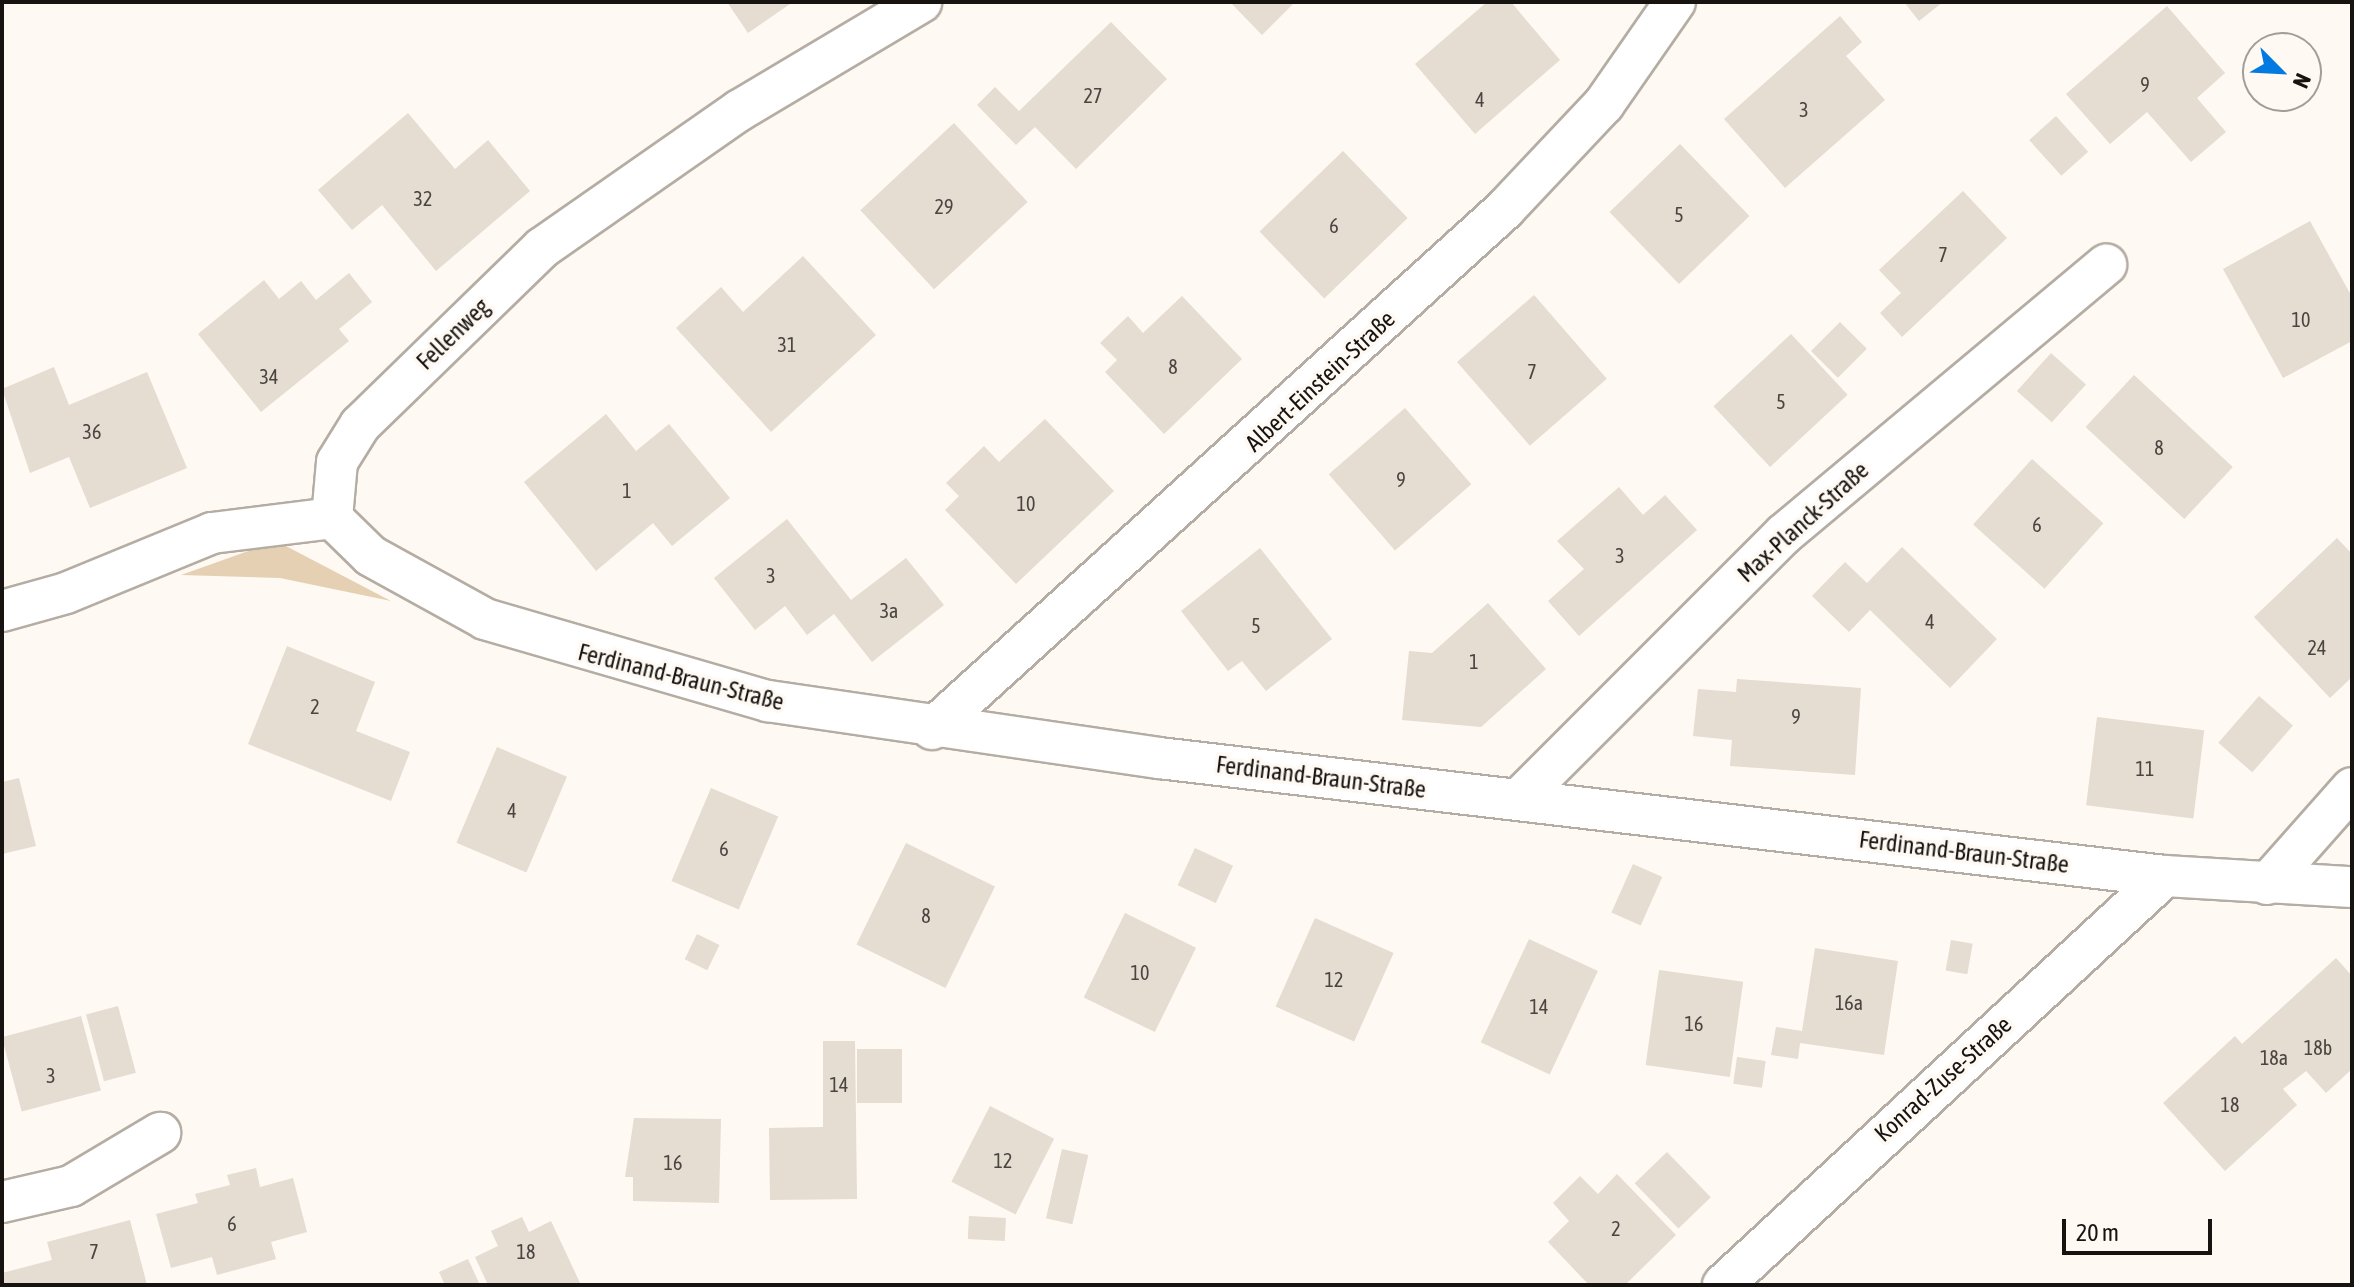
<!DOCTYPE html>
<html>
<head>
<meta charset="utf-8">
<style>
  body { margin:0 }
  #map { position:relative; width:2354px; height:1287px; overflow:hidden; background:#fef9f3; font-family:"Asap Condensed",sans-serif }
  div>[style] { position:absolute }
  .green>* { inset:0; background:#e6d0b4 }
  .building>* { inset:0; background:#e5dcd2; transform-origin:0 0 }
  .roads { filter:drop-shadow(2px 0 #b5ada3) drop-shadow(-2px 0 #b5ada3) drop-shadow(0 2px #b5ada3) drop-shadow(0 -2px #b5ada3) }
  .street>* { height:40px; margin:-20px; padding:0 20px; transform-origin:20px; border-radius:20px; background:#fff }
  span { translate:-50% -50%; white-space:nowrap; text-align:center; line-height:1.15; -webkit-text-stroke:7px #fef9f3; paint-order:stroke }
  .number-label { font-size:20px; color:#4a4540 }
  .number-label span { -webkit-text-stroke-width:0 }
  .street-label { font-size:24px; color:#161310 }
  .frame { position:absolute; inset:0; border:4px solid #161310; pointer-events:none }
  .north { position:absolute; left:2242px; top:32px; width:80px; height:80px; box-sizing:border-box; background:#fef9f3; border:2px solid #a19d98; border-radius:50%; rotate:114deg; font-size:22px; font-weight:700; line-height:32px; text-align:center; color:#161310 }
  .north::after { content:''; display:block; margin:auto; width:28px; height:36px; background:#027ae1; clip-path:polygon(50% 0,100% 100%,50% 72%,0 100%) }
  .scale { position:absolute; left:2062px; top:1219px; width:150px; height:36px; box-sizing:border-box; border:4px solid #161310; border-top:0; padding-left:10px; font-size:24px; line-height:28px; white-space:nowrap; color:#161310; -webkit-text-stroke:6px #fef9f3; paint-order:stroke }
</style>
</head>
<body>
<div id="map">
  <div class="green">
    <i style="clip-path:polygon(271px 543px,284px 545px,391px 601px,280px 578px,181px 575px)"></i>
  </div>
  <div class="building">
    <i style="clip-path:polygon(727px 2px,793px 2px,748px 33px)"></i>
    <i style="clip-path:polygon(1230px 2px,1295px 2px,1262px 35px)"></i>
    <i style="clip-path:polygon(1487px 2px,1511px 2px,1560px 60px,1475px 134px,1415px 64px)"></i>
    <i style="clip-path:polygon(1904px 2px,1943px 2px,1919px 21px)"></i>
    <i style="clip-path:polygon(2167px 6px,2225px 73px,2197px 98px,2226px 132px,2191px 162px,2147px 112px,2110px 144px,2066px 94px)"></i>
    <i style="clip-path:polygon(1840px 16px,1862px 42px,1846px 56px,1885px 100px,1785px 188px,1724px 119px)"></i>
    <i style="clip-path:polygon(1111px 22px,1167px 79px,1076px 169px,1035px 127px,1016px 145px,977px 105px,995px 87px,1019px 111px)"></i>
    <i style="clip-path:polygon(408px 113px,455px 169px,488px 140px,530px 191px,436px 271px,382px 205px,352px 230px,318px 190px)"></i>
    <i style="left:2056px;top:116px;width:48px;height:36px;rotate:48deg"></i>
    <i style="left:954px;top:123px;width:108px;height:128px;rotate:47deg"></i>
    <i style="left:1680px;top:144px;width:100px;height:98px;rotate:46deg"></i>
    <i style="left:1343px;top:151px;width:93px;height:116px;rotate:46deg"></i>
    <i style="clip-path:polygon(1963px 191px,2007px 238px,1902px 337px,1880px 313px,1901px 293px,1879px 270px)"></i>
    <i style="clip-path:polygon(2310px 221px,2352px 297px,2352px 341px,2283px 378px,2223px 269px)"></i>
    <i style="clip-path:polygon(803px 256px,876px 335px,771px 432px,676px 328px,721px 287px,743px 312px)"></i>
    <i style="clip-path:polygon(349px 273px,372px 302px,339px 329px,349px 341px,261px 412px,198px 334px,264px 280px,279px 299px,301px 281px,316px 300px)"></i>
    <i style="left:1534px;top:295px;width:111px;height:102px;rotate:49deg"></i>
    <i style="clip-path:polygon(1182px 296px,1242px 359px,1164px 434px,1105px 372px,1117px 360px,1100px 343px,1128px 316px,1143px 333px)"></i>
    <i style="left:1840px;top:322px;width:38px;height:41px;rotate:45deg"></i>
    <i style="left:1791px;top:334px;width:83px;height:106px;rotate:47deg"></i>
    <i style="left:2051px;top:353px;width:47px;height:51px;rotate:42deg"></i>
    <i style="clip-path:polygon(54px 367px,69px 405px,147px 372px,187px 468px,90px 508px,69px 457px,30px 473px,2px 389px)"></i>
    <i style="left:2134px;top:375px;width:135px;height:71px;rotate:43deg"></i>
    <i style="left:1405px;top:408px;width:101px;height:101px;rotate:49deg"></i>
    <i style="clip-path:polygon(606px 414px,636px 451px,669px 424px,730px 498px,672px 546px,653px 523px,596px 571px,524px 482px)"></i>
    <i style="clip-path:polygon(1045px 419px,1114px 491px,1016px 584px,945px 510px,959px 496px,946px 483px,984px 446px,999px 462px)"></i>
    <i style="left:2032px;top:459px;width:96px;height:88px;rotate:42deg"></i>
    <i style="clip-path:polygon(1619px 487px,1643px 515px,1665px 495px,1697px 530px,1579px 636px,1548px 601px,1584px 569px,1557px 541px)"></i>
    <i style="clip-path:polygon(787px 519px,851px 600px,906px 558px,944px 605px,872px 662px,834px 614px,807px 635px,785px 606px,755px 630px,714px 578px)"></i>
    <i style="clip-path:polygon(2337px 538px,2352px 554px,2352px 677px,2330px 698px,2254px 617px)"></i>
    <i style="clip-path:polygon(1902px 547px,1997px 639px,1950px 688px,1870px 610px,1849px 632px,1812px 596px,1845px 562px,1867px 583px)"></i>
    <i style="clip-path:polygon(1260px 548px,1332px 639px,1266px 691px,1242px 661px,1228px 671px,1181px 611px)"></i>
    <i style="clip-path:polygon(1488px 603px,1546px 669px,1481px 727px,1402px 720px,1409px 651px,1432px 653px)"></i>
    <i style="clip-path:polygon(287px 646px,375px 682px,356px 731px,410px 752px,391px 801px,248px 744px)"></i>
    <i style="clip-path:polygon(1737px 679px,1861px 688px,1855px 775px,1730px 766px,1732px 740px,1693px 736px,1698px 689px,1736px 692px)"></i>
    <i style="left:2259px;top:696px;width:45px;height:62px;rotate:41deg"></i>
    <i style="left:2097px;top:717px;width:108px;height:89px;rotate:7deg"></i>
    <i style="left:497px;top:747px;width:76px;height:104px;rotate:23deg"></i>
    <i style="clip-path:polygon(19px 778px,36px 846px,2px 854px,2px 782px)"></i>
    <i style="left:711px;top:788px;width:73px;height:101px;rotate:23deg"></i>
    <i style="left:906px;top:843px;width:99px;height:113px;rotate:26deg"></i>
    <i style="left:1195px;top:848px;width:42px;height:41px;rotate:25deg"></i>
    <i style="left:1633px;top:864px;width:32px;height:53px;rotate:24deg"></i>
    <i style="left:1125px;top:913px;width:79px;height:94px;rotate:26deg"></i>
    <i style="left:1315px;top:918px;width:86px;height:97px;rotate:24deg"></i>
    <i style="left:697px;top:934px;width:25px;height:28px;rotate:26deg"></i>
    <i style="left:1529px;top:939px;width:76px;height:114px;rotate:25deg"></i>
    <i style="left:1951px;top:940px;width:22px;height:31px;rotate:10deg"></i>
    <i style="clip-path:polygon(1815px 948px,1898px 961px,1884px 1055px,1800px 1043px,1798px 1059px,1771px 1055px,1776px 1027px,1802px 1031px)"></i>
    <i style="clip-path:polygon(2336px 958px,2352px 976px,2352px 1069px,2326px 1093px,2306px 1071px,2283px 1089px,2297px 1105px,2225px 1171px,2163px 1103px,2235px 1036px,2242px 1044px)"></i>
    <i style="left:1659px;top:970px;width:85px;height:96px;rotate:8deg"></i>
    <i style="left:118px;top:1006px;width:69px;height:33px;rotate:75deg"></i>
    <i style="left:81px;top:1016px;width:77px;height:82px;rotate:75deg"></i>
    <i style="clip-path:polygon(823px 1041px,855px 1041px,857px 1199px,770px 1200px,769px 1128px,823px 1127px)"></i>
    <i style="left:857px;top:1049px;width:45px;height:54px"></i>
    <i style="left:1737px;top:1057px;width:29px;height:27px;rotate:8deg"></i>
    <i style="left:990px;top:1106px;width:72px;height:85px;rotate:27deg"></i>
    <i style="clip-path:polygon(634px 1118px,721px 1119px,719px 1203px,633px 1201px,633px 1177px,625px 1177px)"></i>
    <i style="left:1062px;top:1149px;width:27px;height:71px;rotate:13deg"></i>
    <i style="left:1667px;top:1152px;width:63px;height:45px;rotate:46deg"></i>
    <i style="clip-path:polygon(256px 1168px,260px 1187px,293px 1178px,307px 1232px,271px 1242px,276px 1259px,217px 1275px,212px 1257px,171px 1268px,156px 1214px,198px 1203px,195px 1194px,230px 1185px,227px 1175px)"></i>
    <i style="clip-path:polygon(1617px 1174px,1676px 1235px,1625px 1285px,1589px 1285px,1548px 1242px,1569px 1221px,1553px 1203px,1580px 1176px,1598px 1194px)"></i>
    <i style="left:969px;top:1216px;width:37px;height:23px;rotate:3deg"></i>
    <i style="clip-path:polygon(522px 1217px,529px 1232px,551px 1221px,581px 1285px,488px 1285px,475px 1257px,498px 1246px,491px 1231px)"></i>
    <i style="clip-path:polygon(130px 1220px,147px 1285px,3px 1285px,2px 1273px,52px 1260px,47px 1242px)"></i>
    <i style="clip-path:polygon(468px 1259px,480px 1285px,445px 1285px,439px 1272px)"></i>
  </div>
  <div class="roads">
    <div class="street">
      <i style="left:332px;top:518px;width:54px;rotate:44.3deg"></i>
      <i style="left:371px;top:556px;width:130px;rotate:28.9deg"></i>
      <i style="left:485px;top:619px;width:295px;rotate:16.2deg"></i>
      <i style="left:768px;top:701px;width:395px;rotate:8.3deg"></i>
      <i style="left:1159px;top:758px;width:1013px;rotate:6.69deg"></i>
      <i style="left:2165px;top:876px;width:187px;rotate:3.4deg"></i>
      <i style="left:332px;top:518px;width:56px;rotate:-84.9deg"></i>
      <i style="left:337px;top:462px;width:44px;rotate:-58.1deg"></i>
      <i style="left:360px;top:425px;width:254px;rotate:-44.2deg"></i>
      <i style="left:542px;top:248px;width:241px;rotate:-34.9deg"></i>
      <i style="left:740px;top:110px;width:211px;rotate:-30.8deg"></i>
      <i style="left:2px;top:611px;width:66px;rotate:-15.7deg"></i>
      <i style="left:66px;top:593px;width:158px;rotate:-22.3deg"></i>
      <i style="left:212px;top:533px;width:121px;rotate:-7.1deg"></i>
      <i style="left:932px;top:729px;width:774px;rotate:-42.22deg"></i>
      <i style="left:1505px;top:209px;width:144px;rotate:-46.7deg"></i>
      <i style="left:1604px;top:104px;width:124px;rotate:-55.2deg"></i>
      <i style="left:1519px;top:799px;width:375px;rotate:-45deg"></i>
      <i style="left:1784px;top:534px;width:420px;rotate:-39.9deg"></i>
      <i style="left:2267px;top:884px;width:128px;rotate:-48.5deg"></i>
      <i style="left:2px;top:1202px;width:71px;rotate:-13.1deg"></i>
      <i style="left:71px;top:1186px;width:104px;rotate:-30.8deg"></i>
      <i style="left:1723px;top:1285px;width:602px;rotate:-42.78deg"></i>
    </div>
  </div>
  <div class="number-label">
    <span style="left:2145px;top:84px">9</span>
    <span style="left:1093px;top:95px">27</span>
    <span style="left:1480px;top:99px">4</span>
    <span style="left:1804px;top:109px">3</span>
    <span style="left:423px;top:198px">32</span>
    <span style="left:944px;top:206px">29</span>
    <span style="left:1679px;top:214px">5</span>
    <span style="left:1334px;top:225px">6</span>
    <span style="left:1943px;top:254px">7</span>
    <span style="left:2301px;top:319px">10</span>
    <span style="left:787px;top:344px">31</span>
    <span style="left:1173px;top:366px">8</span>
    <span style="left:1532px;top:371px">7</span>
    <span style="left:269px;top:376px">34</span>
    <span style="left:1781px;top:401px">5</span>
    <span style="left:92px;top:431px">36</span>
    <span style="left:2159px;top:447px">8</span>
    <span style="left:1401px;top:479px">9</span>
    <span style="left:627px;top:490px">1</span>
    <span style="left:1026px;top:503px">10</span>
    <span style="left:2037px;top:524px">6</span>
    <span style="left:1620px;top:555px">3</span>
    <span style="left:771px;top:575px">3</span>
    <span style="left:889px;top:610px">3a</span>
    <span style="left:1930px;top:621px">4</span>
    <span style="left:1256px;top:625px">5</span>
    <span style="left:2317px;top:647px">24</span>
    <span style="left:1474px;top:661px">1</span>
    <span style="left:315px;top:706px">2</span>
    <span style="left:1796px;top:716px">9</span>
    <span style="left:2145px;top:768px">11</span>
    <span style="left:512px;top:810px">4</span>
    <span style="left:724px;top:848px">6</span>
    <span style="left:926px;top:915px">8</span>
    <span style="left:1140px;top:972px">10</span>
    <span style="left:1334px;top:979px">12</span>
    <span style="left:1849px;top:1002px">16a</span>
    <span style="left:1539px;top:1006px">14</span>
    <span style="left:1694px;top:1023px">16</span>
    <span style="left:2318px;top:1047px">18b</span>
    <span style="left:2274px;top:1057px">18a</span>
    <span style="left:51px;top:1075px">3</span>
    <span style="left:839px;top:1084px">14</span>
    <span style="left:2230px;top:1104px">18</span>
    <span style="left:1003px;top:1160px">12</span>
    <span style="left:673px;top:1162px">16</span>
    <span style="left:232px;top:1223px">6</span>
    <span style="left:1616px;top:1228px">2</span>
    <span style="left:94px;top:1251px">7</span>
    <span style="left:526px;top:1251px">18</span>
  </div>
  <div class="street-label">
    <span style="left:453px;top:334px;rotate:-44deg">Fellenweg</span>
    <span style="left:1320px;top:381px;rotate:-43deg">Albert-Einstein-Straße</span>
    <span style="left:1803px;top:522px;rotate:-42deg">Max-Planck-Straße</span>
    <span style="left:681px;top:677px;rotate:14deg">Ferdinand-Braun-Straße</span>
    <span style="left:1321px;top:777px;rotate:7deg">Ferdinand-Braun-Straße</span>
    <span style="left:1964px;top:852px;rotate:7deg">Ferdinand-Braun-Straße</span>
    <span style="left:1943px;top:1079px;rotate:-42deg">Konrad-Zuse-Straße</span>
  </div>
  <div class="frame"></div>
  <div class="north">N</div>
  <div class="scale">20 m</div>
</div>
</body>
</html>
